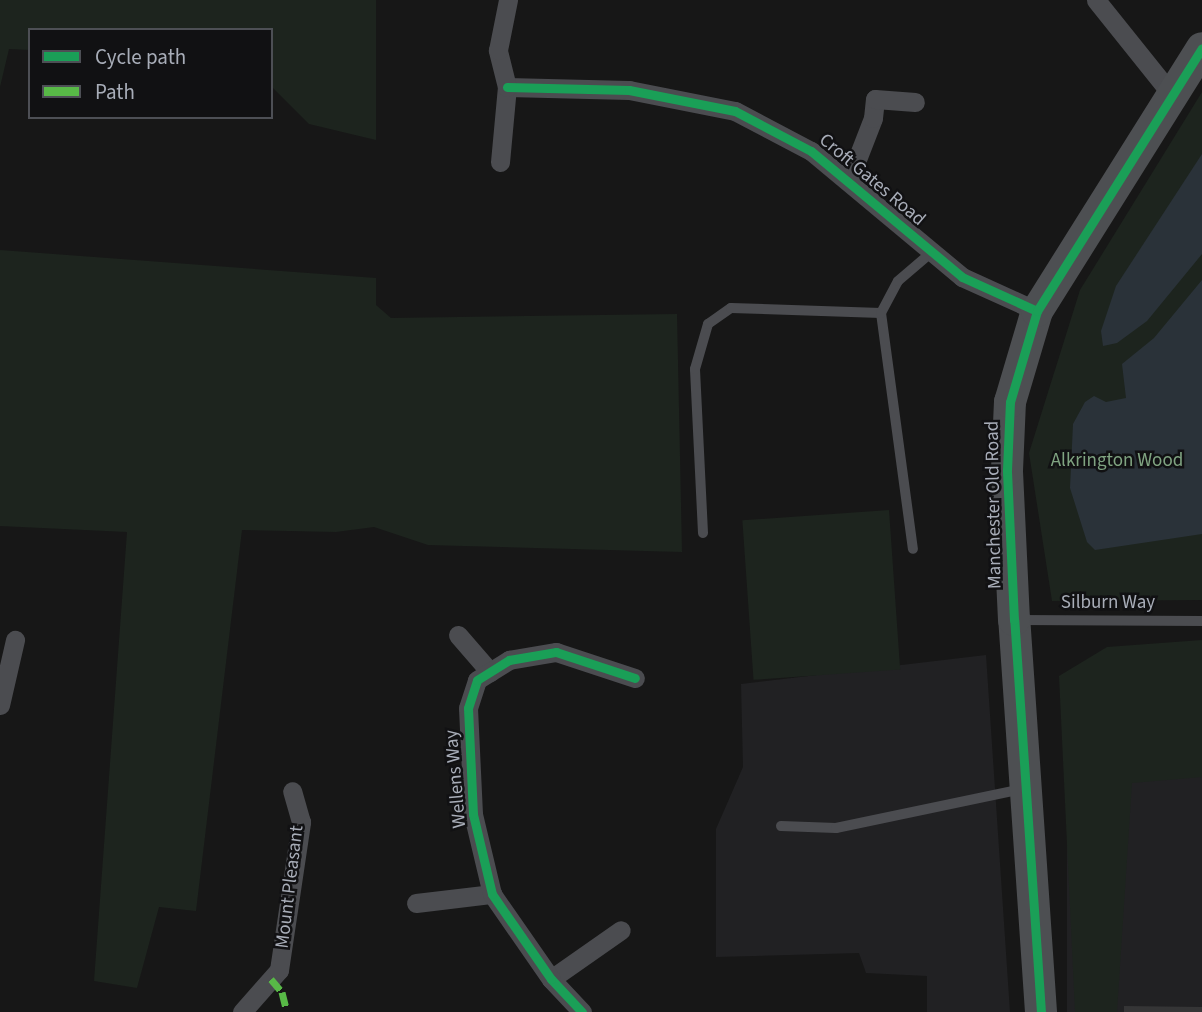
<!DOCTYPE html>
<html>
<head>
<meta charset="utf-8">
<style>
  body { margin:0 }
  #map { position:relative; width:1202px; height:1012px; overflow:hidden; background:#171717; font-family:"Source Sans 3",sans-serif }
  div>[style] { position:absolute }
  .built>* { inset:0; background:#212123; transform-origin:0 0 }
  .green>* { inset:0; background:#1d241e; transform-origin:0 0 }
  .water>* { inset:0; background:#2a3239 }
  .building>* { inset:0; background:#353536 }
  .service>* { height:10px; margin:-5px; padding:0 5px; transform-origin:5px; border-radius:5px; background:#4b4c50 }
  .minor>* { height:19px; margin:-9.5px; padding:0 9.5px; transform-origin:9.5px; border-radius:9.5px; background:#4b4c50 }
  .primary>* { height:32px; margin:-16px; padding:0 16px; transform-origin:16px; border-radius:16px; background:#4d4f52 }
  .quiet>* { height:7px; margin-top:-3.5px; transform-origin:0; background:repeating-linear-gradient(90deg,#58b947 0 14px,transparent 0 21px) }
  .cycleway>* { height:9px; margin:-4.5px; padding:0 4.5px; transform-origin:4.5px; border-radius:4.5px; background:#1a9f57 }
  span { translate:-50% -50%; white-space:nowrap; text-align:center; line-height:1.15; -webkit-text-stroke:5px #111113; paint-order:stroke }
  .street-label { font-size:19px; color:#a8adb8 }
  .park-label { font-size:19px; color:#7fa381 }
  .legend { position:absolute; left:28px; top:28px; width:245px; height:91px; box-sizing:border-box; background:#111113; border:2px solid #4d4f55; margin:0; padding:9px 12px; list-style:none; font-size:21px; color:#a8adb8 }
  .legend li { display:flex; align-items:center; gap:14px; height:35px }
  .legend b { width:35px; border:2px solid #4d4f55 }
</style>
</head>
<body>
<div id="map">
  <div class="built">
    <i style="clip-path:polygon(986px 655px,1010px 1012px,927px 1012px,927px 976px,866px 973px,859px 953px,716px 957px,716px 829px,743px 767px,741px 684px)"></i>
    <i style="left:1202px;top:772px;width:240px;height:135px;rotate:90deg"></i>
  </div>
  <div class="green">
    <i style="clip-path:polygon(0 0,376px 0,376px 140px,309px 124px,271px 86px,271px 30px,30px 30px,30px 50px,9px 49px,0 87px)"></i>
    <i style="clip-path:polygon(1202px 92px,1202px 600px,1052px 601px,1029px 453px,1080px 290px)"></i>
    <i style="clip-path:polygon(0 250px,376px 278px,376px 305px,391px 318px,677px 314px,682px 552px,428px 545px,374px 527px,336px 532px,242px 530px,196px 911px,159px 907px,137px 988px,94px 981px,127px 532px,0 526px)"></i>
    <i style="left:889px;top:510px;width:160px;height:147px;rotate:86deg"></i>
    <i style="clip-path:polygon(1202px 640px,1202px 777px,1132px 783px,1117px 1012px,1075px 1012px,1059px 676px,1107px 647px)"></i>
  </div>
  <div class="water">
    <i style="clip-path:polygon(1202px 154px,1202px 254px,1147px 321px,1117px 343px,1103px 346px,1101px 331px,1116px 286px)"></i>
    <i style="clip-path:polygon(1202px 280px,1202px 534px,1095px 550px,1087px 542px,1070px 488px,1073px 424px,1085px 402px,1094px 396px,1106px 402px,1126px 398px,1122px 364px,1154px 338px)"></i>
  </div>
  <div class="building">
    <i style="clip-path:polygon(1124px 1006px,1202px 1007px,1202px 1012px,1124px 1012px)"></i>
  </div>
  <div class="service">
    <i style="left:881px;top:313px;width:238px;rotate:82.3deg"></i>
    <i style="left:703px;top:533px;width:164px;rotate:-92.8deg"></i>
    <i style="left:695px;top:369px;width:47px;rotate:-73.9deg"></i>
    <i style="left:708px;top:324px;width:28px;rotate:-35deg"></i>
    <i style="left:731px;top:308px;width:150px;rotate:1.9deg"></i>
    <i style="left:881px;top:313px;width:36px;rotate:-62deg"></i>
    <i style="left:898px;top:281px;width:45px;rotate:-40.5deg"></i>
    <i style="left:1018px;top:620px;width:184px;rotate:0.3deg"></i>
    <i style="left:781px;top:826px;width:55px;rotate:2.1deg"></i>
    <i style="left:836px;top:828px;width:191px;rotate:-11.8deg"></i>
  </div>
  <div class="minor">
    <i style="left:1096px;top:0;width:123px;rotate:51.3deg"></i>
    <i style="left:507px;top:87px;width:122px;rotate:1.4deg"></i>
    <i style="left:629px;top:90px;width:108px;rotate:11.2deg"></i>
    <i style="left:735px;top:111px;width:86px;rotate:27.8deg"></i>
    <i style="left:811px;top:151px;width:197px;rotate:39.8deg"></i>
    <i style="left:962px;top:277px;width:82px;rotate:24.4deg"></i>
    <i style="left:500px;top:162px;width:75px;rotate:-84.7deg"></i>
    <i style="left:507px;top:87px;width:38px;rotate:-104deg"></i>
    <i style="left:498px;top:50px;width:51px;rotate:-78.7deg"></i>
    <i style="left:849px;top:180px;width:66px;rotate:-68.8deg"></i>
    <i style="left:873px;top:118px;width:19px;rotate:-84deg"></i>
    <i style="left:875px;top:99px;width:40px;rotate:4.3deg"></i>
    <i style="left:458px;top:635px;width:49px;rotate:49.1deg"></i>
    <i style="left:0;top:705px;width:67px;rotate:-77deg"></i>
    <i style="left:416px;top:903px;width:77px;rotate:-6.8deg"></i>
    <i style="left:551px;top:979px;width:85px;rotate:-35deg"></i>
    <i style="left:242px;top:1012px;width:56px;rotate:-48.6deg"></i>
    <i style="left:279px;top:970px;width:150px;rotate:-81.5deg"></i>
    <i style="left:301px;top:822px;width:32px;rotate:-106deg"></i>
    <i style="left:582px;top:1012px;width:45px;rotate:-133.2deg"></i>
    <i style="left:551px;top:979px;width:103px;rotate:-124.8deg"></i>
    <i style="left:492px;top:894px;width:82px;rotate:-103.4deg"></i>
    <i style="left:473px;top:814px;width:106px;rotate:-92.7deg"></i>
    <i style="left:468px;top:708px;width:29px;rotate:-72deg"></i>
    <i style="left:477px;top:680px;width:38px;rotate:-32deg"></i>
    <i style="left:509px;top:660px;width:48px;rotate:-9.7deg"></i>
    <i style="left:556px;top:652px;width:83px;rotate:18.2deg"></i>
  </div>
  <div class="primary">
    <i style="left:1041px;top:1012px;width:393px;rotate:-93.9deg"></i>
    <i style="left:1014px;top:620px;width:150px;rotate:-92.7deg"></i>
    <i style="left:1007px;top:470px;width:68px;rotate:-87.5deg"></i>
    <i style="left:1010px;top:402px;width:95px;rotate:-73.5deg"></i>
    <i style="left:1037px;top:311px;width:310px;rotate:-57.9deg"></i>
  </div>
  <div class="quiet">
    <i style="left:271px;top:979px;width:17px;rotate:50deg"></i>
    <i style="left:282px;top:992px;width:21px;rotate:76deg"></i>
  </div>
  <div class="cycleway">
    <i style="left:507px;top:87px;width:122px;rotate:1.4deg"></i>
    <i style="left:629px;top:90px;width:108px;rotate:11.2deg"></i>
    <i style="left:735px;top:111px;width:86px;rotate:27.8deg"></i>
    <i style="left:811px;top:151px;width:197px;rotate:39.8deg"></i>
    <i style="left:962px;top:277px;width:82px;rotate:24.4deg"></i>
    <i style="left:582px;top:1012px;width:45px;rotate:-133.2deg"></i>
    <i style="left:551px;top:979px;width:103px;rotate:-124.8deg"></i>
    <i style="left:492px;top:894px;width:82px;rotate:-103.4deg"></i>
    <i style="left:473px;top:814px;width:106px;rotate:-92.7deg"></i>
    <i style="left:468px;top:708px;width:29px;rotate:-72deg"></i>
    <i style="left:477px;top:680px;width:38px;rotate:-32deg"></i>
    <i style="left:509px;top:660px;width:48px;rotate:-9.7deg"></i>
    <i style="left:556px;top:652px;width:83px;rotate:18.2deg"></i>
    <i style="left:1041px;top:1012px;width:393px;rotate:-93.9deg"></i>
    <i style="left:1014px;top:620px;width:150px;rotate:-92.7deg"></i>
    <i style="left:1007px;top:470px;width:68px;rotate:-87.5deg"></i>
    <i style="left:1010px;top:402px;width:95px;rotate:-73.5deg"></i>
    <i style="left:1037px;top:311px;width:310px;rotate:-57.9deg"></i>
  </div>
  <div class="street-label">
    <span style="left:872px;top:180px;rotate:40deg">Croft Gates Road</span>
    <span style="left:994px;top:505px;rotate:-91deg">Manchester Old Road</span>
    <span style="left:1108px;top:603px">Silburn Way</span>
    <span style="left:456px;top:779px;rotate:-95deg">Wellens Way</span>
    <span style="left:290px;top:887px;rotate:-83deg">Mount Pleasant</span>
  </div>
  <div class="park-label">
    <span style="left:1117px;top:461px">Alkrington Wood</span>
  </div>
  <ul class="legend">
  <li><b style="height:9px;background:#1a9f57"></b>Cycle path</li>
  <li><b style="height:9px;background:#58b947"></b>Path</li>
  </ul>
</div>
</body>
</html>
